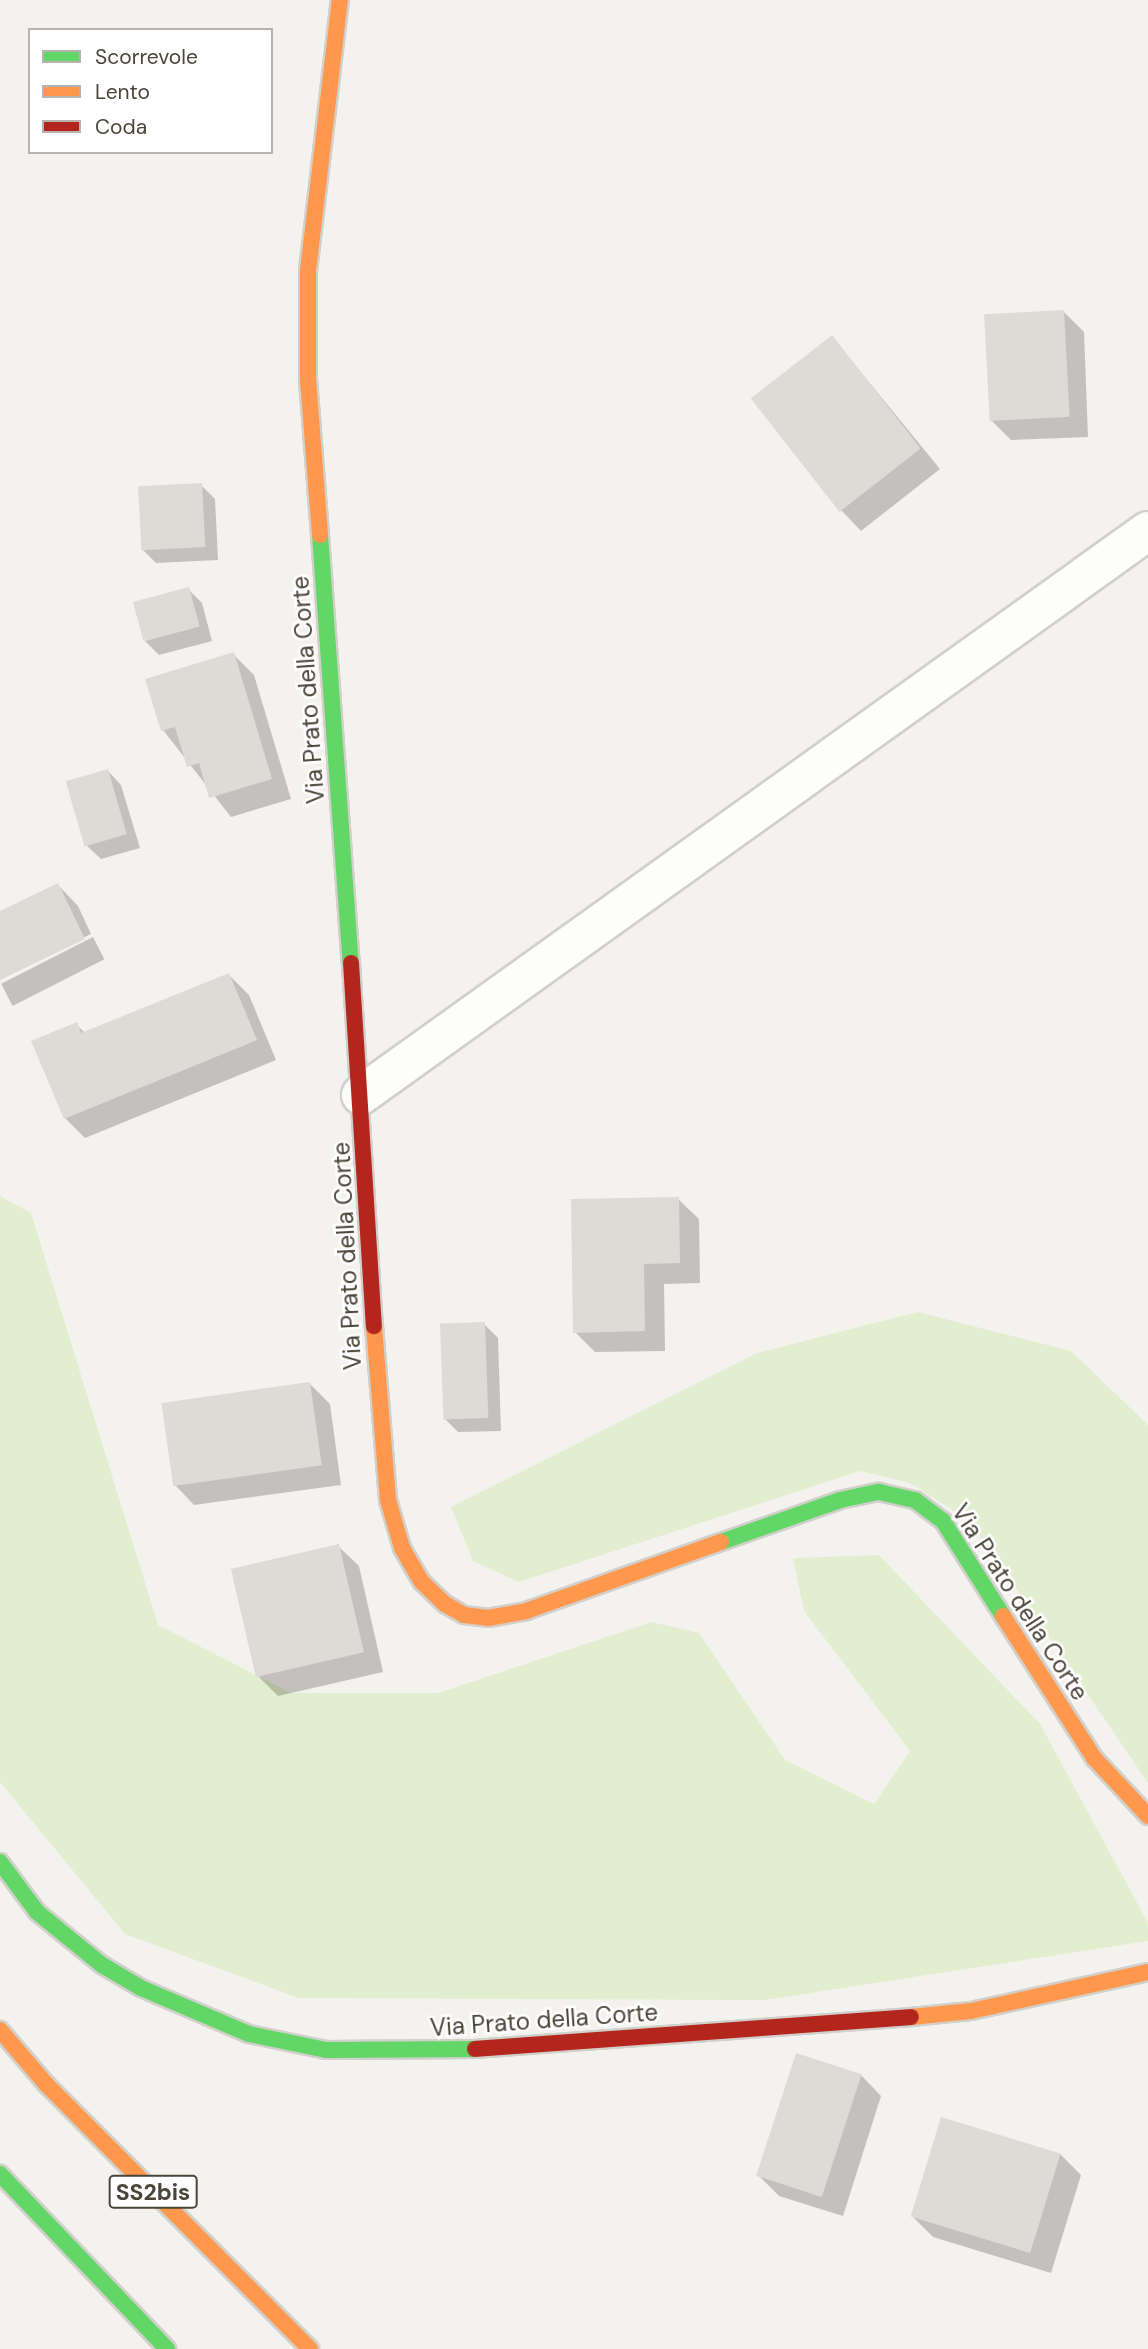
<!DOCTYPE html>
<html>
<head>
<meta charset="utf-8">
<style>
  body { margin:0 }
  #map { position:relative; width:1148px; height:2349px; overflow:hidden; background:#f4f2ee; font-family:"DM Sans",sans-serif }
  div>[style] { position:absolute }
  .green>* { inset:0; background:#e1eecf }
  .shadow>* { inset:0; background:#0003; transform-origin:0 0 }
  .building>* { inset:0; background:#dedbd6; transform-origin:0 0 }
  .roads { filter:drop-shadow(2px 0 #d2d0cb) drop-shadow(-2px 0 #d2d0cb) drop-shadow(0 2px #d2d0cb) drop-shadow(0 -2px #d2d0cb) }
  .street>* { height:38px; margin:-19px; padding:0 19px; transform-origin:19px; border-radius:19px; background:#fdfdfc }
  .fast>* { height:16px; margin:-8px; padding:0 8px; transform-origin:8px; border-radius:8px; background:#63d668 }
  .slow>* { height:16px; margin:-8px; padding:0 8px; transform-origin:8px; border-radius:8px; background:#ff974d }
  .jam>* { height:16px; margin:-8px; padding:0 8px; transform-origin:8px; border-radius:8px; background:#b3261e }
  span { translate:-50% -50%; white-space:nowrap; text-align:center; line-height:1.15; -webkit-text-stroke:5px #fff; paint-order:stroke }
  .shield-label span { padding:2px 5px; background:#fff; border:2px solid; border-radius:5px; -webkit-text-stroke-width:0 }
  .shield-label { font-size:23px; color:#4b4439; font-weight:700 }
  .street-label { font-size:24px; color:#4b4439 }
  .legend { position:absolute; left:28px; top:28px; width:245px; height:126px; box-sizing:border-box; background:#fff; border:2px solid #b7b4b0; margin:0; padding:9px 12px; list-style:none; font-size:21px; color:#4b4439 }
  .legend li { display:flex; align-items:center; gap:14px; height:35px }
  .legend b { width:35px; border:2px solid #b7b4b0 }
</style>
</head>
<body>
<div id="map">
  <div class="green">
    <i style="clip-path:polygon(0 1196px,31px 1213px,158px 1625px,291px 1693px,438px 1693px,652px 1622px,699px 1633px,785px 1760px,874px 1804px,910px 1751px,804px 1611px,793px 1558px,879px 1555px,1040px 1724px,1148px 1923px,1148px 1941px,765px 2000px,299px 1998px,125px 1934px,0 1782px)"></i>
    <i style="clip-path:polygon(918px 1312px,1071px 1351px,1148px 1425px,1148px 1783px,970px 1521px,910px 1483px,860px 1471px,519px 1582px,473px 1561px,451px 1507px,757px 1353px)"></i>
  </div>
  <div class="shadow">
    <i style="clip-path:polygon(1064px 312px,1084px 332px,1088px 437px,1011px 440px,991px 420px)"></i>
    <i style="clip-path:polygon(832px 337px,940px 469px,861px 531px,841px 510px)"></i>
    <i style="clip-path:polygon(201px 485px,215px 499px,218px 560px,156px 563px,142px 549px)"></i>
    <i style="clip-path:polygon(188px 589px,202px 603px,212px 641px,159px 655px,145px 641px)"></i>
    <i style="clip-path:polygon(233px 654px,254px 675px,291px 799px,231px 817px,163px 730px,148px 680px)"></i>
    <i style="clip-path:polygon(108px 771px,121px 785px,140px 848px,101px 859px,87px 846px)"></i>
    <i style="clip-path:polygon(58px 885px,78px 906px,91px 934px,0 978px,0 913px)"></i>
    <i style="left:93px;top:937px;width:25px;height:103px;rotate:63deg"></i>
    <i style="clip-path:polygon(229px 975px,249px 995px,276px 1060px,85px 1138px,65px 1118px,76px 1024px,85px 1033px)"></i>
    <i style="clip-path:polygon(678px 1199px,699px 1219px,700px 1283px,664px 1284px,665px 1351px,595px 1352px,575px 1332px)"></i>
    <i style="clip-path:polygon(484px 1324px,498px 1338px,501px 1431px,458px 1432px,444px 1418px)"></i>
    <i style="clip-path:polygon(310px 1384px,330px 1404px,341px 1485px,194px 1505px,174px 1484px)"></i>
    <i style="clip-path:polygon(338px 1546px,359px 1566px,383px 1672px,278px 1696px,258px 1676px)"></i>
    <i style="clip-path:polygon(861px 2075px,881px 2096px,843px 2216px,779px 2196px,759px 2176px)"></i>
    <i style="clip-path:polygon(1060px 2154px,1081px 2175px,1051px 2273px,933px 2237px,913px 2217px)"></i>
  </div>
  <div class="building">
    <i style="left:1064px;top:310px;width:107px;height:80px;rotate:87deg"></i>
    <i style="left:832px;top:335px;width:144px;height:103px;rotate:52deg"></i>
    <i style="left:202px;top:483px;width:64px;height:64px;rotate:87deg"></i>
    <i style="left:189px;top:587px;width:41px;height:58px;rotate:75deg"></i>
    <i style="clip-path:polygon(234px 652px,272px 779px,209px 798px,199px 763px,187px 767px,175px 727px,161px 731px,145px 679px)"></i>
    <i style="left:108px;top:769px;width:68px;height:44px;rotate:74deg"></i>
    <i style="clip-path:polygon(58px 883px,85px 939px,0 980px,0 911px)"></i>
    <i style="clip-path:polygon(229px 973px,257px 1040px,64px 1119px,31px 1041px,77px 1022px,81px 1033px)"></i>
    <i style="clip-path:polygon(679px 1197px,680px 1263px,644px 1264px,645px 1331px,573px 1333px,571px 1199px)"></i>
    <i style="left:485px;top:1322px;width:96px;height:45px;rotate:88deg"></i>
    <i style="left:310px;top:1382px;width:84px;height:150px;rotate:82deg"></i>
    <i style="left:339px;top:1544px;width:111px;height:111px;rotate:77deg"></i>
    <i style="left:796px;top:2053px;width:69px;height:129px;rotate:18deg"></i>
    <i style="left:941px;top:2117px;width:125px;height:104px;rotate:17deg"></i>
  </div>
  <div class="roads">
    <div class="street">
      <i style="left:361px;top:1095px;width:968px;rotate:-35.63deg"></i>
    </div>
    <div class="fast">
      <i style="left:320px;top:535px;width:429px;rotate:85.9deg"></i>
      <i style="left:721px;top:1542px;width:126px;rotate:-19.4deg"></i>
      <i style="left:840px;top:1500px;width:40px;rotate:-12deg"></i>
      <i style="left:879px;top:1492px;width:37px;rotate:13deg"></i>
      <i style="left:915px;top:1500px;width:35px;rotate:37deg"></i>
      <i style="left:943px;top:1521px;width:112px;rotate:57.7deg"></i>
      <i style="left:0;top:1862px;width:62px;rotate:53.5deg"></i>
      <i style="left:37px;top:1912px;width:84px;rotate:39.2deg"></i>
      <i style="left:102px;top:1965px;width:45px;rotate:30.5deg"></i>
      <i style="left:141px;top:1988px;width:117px;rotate:23.1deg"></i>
      <i style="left:249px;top:2034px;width:79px;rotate:11.7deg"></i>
      <i style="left:326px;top:2050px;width:149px;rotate:-0.4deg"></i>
      <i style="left:0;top:2174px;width:242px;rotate:46.3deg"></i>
    </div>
    <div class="slow">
      <i style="left:320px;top:535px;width:157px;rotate:-94.4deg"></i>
      <i style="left:308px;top:378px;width:107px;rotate:-90deg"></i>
      <i style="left:308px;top:271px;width:273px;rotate:-83.3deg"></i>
      <i style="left:374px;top:1326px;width:175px;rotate:85.4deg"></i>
      <i style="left:388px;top:1500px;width:50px;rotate:73.7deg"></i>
      <i style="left:402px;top:1548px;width:39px;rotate:60deg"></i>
      <i style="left:422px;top:1582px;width:32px;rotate:44deg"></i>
      <i style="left:445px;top:1604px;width:22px;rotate:30deg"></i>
      <i style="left:464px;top:1615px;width:24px;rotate:7deg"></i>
      <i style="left:488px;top:1618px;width:39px;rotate:-10deg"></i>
      <i style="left:526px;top:1611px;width:207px;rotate:-19.5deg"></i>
      <i style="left:1003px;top:1616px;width:169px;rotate:57.3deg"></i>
      <i style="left:1094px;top:1758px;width:79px;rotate:47deg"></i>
      <i style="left:911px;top:2017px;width:60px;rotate:-5.7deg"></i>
      <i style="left:971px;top:2011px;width:181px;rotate:-12.4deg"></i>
      <i style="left:0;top:2030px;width:71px;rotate:49.6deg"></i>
      <i style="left:46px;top:2084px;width:374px;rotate:45.1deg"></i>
    </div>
    <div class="jam">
      <i style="left:351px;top:963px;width:364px;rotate:86.4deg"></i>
      <i style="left:475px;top:2049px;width:437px;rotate:-4.2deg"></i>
    </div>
  </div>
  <div class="shield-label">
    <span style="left:153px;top:2192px">SS2bis</span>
  </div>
  <div class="street-label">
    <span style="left:308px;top:690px;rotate:-94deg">Via Prato della Corte</span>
    <span style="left:347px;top:1256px;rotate:-93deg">Via Prato della Corte</span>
    <span style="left:1020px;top:1602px;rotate:57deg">Via Prato della Corte</span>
    <span style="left:544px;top:2020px;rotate:-4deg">Via Prato della Corte</span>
  </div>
  <ul class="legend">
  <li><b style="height:9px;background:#63d668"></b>Scorrevole</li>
  <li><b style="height:9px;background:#ff974d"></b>Lento</li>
  <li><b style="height:9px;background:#b3261e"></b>Coda</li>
  </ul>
</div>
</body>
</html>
